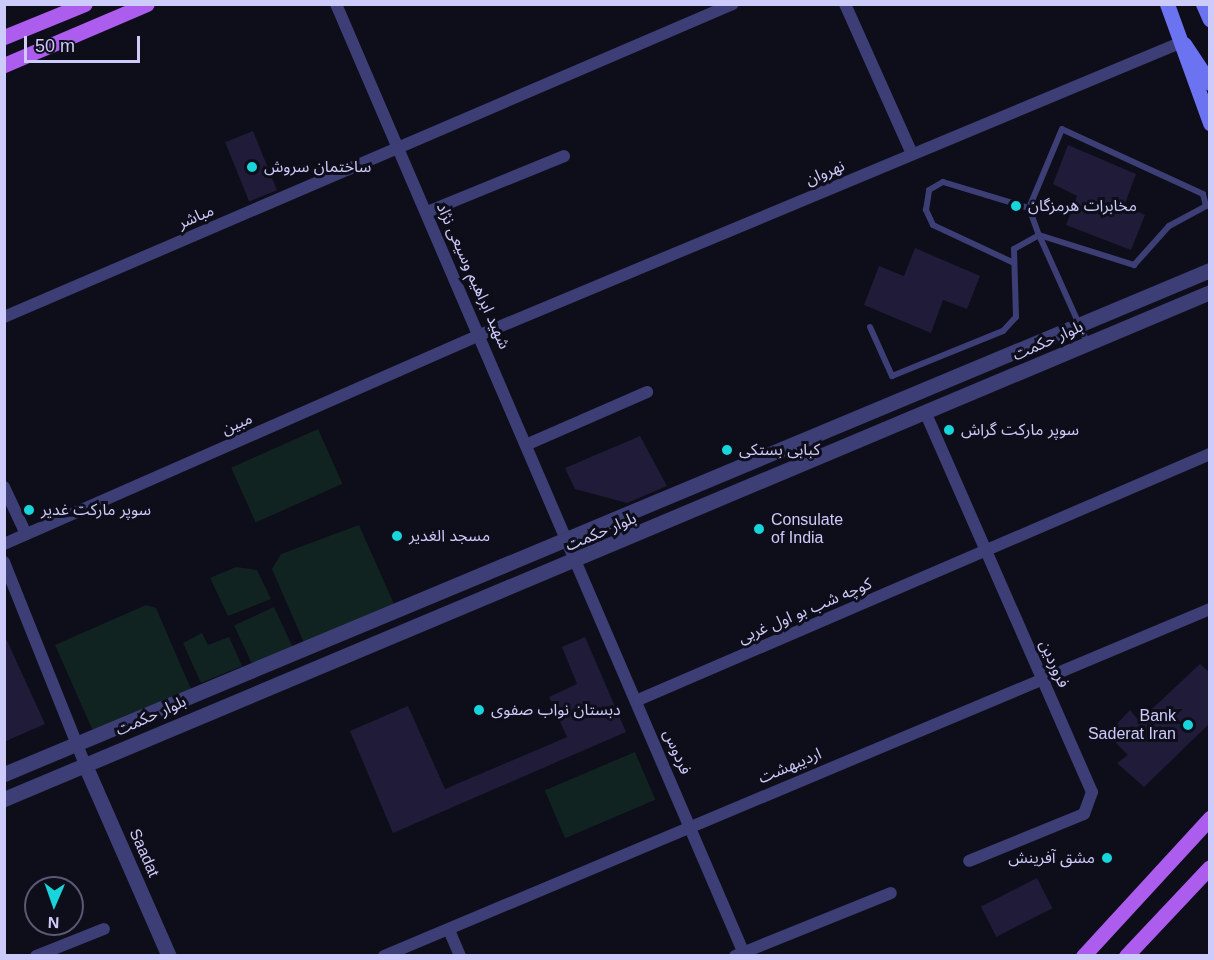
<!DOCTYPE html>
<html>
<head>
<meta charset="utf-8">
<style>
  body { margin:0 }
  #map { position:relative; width:1214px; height:960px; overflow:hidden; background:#0e0d1a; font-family:Arial,"Noto Sans Arabic",sans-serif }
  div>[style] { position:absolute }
  .green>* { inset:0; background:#102321; transform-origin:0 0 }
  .building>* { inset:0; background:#1f1b39; transform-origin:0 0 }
  .service>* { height:6px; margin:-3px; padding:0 3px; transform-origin:3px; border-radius:3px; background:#3c3e75 }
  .minor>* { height:12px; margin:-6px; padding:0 6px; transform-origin:6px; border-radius:6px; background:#3c3e75 }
  .tertiary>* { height:15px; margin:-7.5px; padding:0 7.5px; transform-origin:7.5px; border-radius:7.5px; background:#3c3e75 }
  .secondary>* { height:15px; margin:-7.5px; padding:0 7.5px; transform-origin:7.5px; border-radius:7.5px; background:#6c73f0 }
  .primary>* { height:15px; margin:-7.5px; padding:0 7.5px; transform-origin:7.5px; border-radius:7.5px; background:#ad5dee }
  .dots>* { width:16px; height:16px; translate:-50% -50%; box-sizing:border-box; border:3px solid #0e0d1a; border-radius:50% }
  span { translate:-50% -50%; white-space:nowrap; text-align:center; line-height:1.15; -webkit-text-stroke:6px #0e0d1a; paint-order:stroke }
  .poi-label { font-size:16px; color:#cdcbfa }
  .left { translate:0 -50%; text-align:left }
  .right { translate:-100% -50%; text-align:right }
  .street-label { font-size:16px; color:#cdcbfa }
  .frame { position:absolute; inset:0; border:6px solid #cdcbfa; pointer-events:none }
  .north { position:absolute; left:24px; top:876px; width:60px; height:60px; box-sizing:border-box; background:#0e0d1a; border:2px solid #5a5974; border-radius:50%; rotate:182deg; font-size:16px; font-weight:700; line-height:24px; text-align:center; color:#cdcbfa }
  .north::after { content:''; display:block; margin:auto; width:21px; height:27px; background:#17d5da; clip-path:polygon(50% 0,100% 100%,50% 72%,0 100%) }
  .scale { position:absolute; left:24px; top:36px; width:116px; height:27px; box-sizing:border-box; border:3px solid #cdcbfa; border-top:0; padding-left:8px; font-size:18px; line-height:21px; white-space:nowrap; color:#cdcbfa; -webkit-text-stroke:4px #0e0d1a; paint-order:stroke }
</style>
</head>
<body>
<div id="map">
  <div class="green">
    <i style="left:318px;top:429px;width:60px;height:95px;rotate:66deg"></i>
    <i style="clip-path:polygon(359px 525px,394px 604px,304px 643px,272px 569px,281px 554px)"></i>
    <i style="clip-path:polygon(236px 567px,257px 570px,271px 599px,228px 616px,210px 578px)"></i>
    <i style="clip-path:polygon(146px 605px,156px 608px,191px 689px,93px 731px,55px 645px)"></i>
    <i style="left:274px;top:607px;width:44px;height:44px;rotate:65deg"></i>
    <i style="clip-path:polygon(202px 633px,208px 645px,229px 637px,242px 666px,201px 683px,183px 643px)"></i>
    <i style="left:635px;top:752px;width:52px;height:98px;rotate:67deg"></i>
  </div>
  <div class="building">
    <i style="left:253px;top:131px;width:64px;height:30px;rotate:68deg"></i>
    <i style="clip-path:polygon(1068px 145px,1136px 174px,1124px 206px,1145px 215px,1131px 250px,1066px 225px,1077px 196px,1053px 184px)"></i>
    <i style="clip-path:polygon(915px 248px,980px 276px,967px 309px,943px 300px,931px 333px,864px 305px,879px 266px,904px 276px)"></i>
    <i style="clip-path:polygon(640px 436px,667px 486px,627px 503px,575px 489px,565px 468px)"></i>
    <i style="clip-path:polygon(4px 634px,45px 724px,4px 742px)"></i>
    <i style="clip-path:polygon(585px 637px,626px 732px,393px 833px,350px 731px,408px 706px,445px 789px,567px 737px,549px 697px,577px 684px,562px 647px)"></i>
    <i style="clip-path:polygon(1200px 664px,1209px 672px,1209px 724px,1144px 787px,1117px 763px,1128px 755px,1107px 734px,1130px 710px,1139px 721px)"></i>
    <i style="left:1037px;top:878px;width:34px;height:63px;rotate:63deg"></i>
  </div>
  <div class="service">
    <i style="left:1012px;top:262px;width:87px;rotate:-154.9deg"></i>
    <i style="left:933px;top:225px;width:17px;rotate:-115deg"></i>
    <i style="left:926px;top:210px;width:20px;rotate:-81deg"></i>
    <i style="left:929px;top:190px;width:16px;rotate:-30deg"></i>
    <i style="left:943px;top:182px;width:90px;rotate:16.8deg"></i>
    <i style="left:870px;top:327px;width:54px;rotate:65.8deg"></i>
    <i style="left:892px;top:376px;width:120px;rotate:-22.1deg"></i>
    <i style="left:1003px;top:331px;width:19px;rotate:-47deg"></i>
    <i style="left:1016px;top:317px;width:68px;rotate:-91.7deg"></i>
    <i style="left:1014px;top:249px;width:29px;rotate:-29deg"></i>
    <i style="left:1039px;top:235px;width:100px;rotate:17.5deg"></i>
    <i style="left:1134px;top:265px;width:52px;rotate:-48.1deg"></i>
    <i style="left:1169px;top:226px;width:42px;rotate:-28.4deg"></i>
    <i style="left:1206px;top:206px;width:12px;rotate:-104deg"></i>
    <i style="left:1203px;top:194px;width:155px;rotate:-155.3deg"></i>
    <i style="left:1062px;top:129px;width:86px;rotate:112.7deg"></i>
    <i style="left:1029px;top:208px;width:29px;rotate:70deg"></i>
    <i style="left:1039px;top:235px;width:117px;rotate:65.8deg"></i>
  </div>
  <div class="minor">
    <i style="left:336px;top:4px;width:1036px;rotate:66.75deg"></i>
    <i style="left:845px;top:4px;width:164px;rotate:65.9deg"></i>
    <i style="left:427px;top:212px;width:148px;rotate:-22.2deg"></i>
    <i style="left:4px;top:317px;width:793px;rotate:-23.24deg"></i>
    <i style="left:926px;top:414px;width:413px;rotate:66.3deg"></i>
    <i style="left:1092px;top:792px;width:23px;rotate:110deg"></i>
    <i style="left:1084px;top:814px;width:124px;rotate:157.8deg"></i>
    <i style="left:528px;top:444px;width:130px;rotate:-23.6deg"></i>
    <i style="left:4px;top:487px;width:52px;rotate:64.9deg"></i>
    <i style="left:4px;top:544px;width:522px;rotate:-23.72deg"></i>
    <i style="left:482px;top:334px;width:758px;rotate:-22.64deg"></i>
    <i style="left:4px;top:562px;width:219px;rotate:68.2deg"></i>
    <i style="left:638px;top:700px;width:623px;rotate:-23.27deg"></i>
    <i style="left:449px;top:930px;width:28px;rotate:67deg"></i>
    <i style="left:36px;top:956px;width:73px;rotate:-21.7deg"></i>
    <i style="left:384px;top:956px;width:896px;rotate:-22.79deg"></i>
    <i style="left:735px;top:956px;width:168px;rotate:-22deg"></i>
  </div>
  <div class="tertiary">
    <i style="left:85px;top:765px;width:209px;rotate:66.3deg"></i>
    <i style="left:4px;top:774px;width:1307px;rotate:-22.68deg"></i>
    <i style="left:4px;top:799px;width:1308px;rotate:-22.8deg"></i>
  </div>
  <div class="secondary">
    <i style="left:1167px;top:4px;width:127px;rotate:70.1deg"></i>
    <i style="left:1203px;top:4px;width:17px;rotate:66deg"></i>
    <i style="left:1184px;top:44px;width:47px;rotate:56.3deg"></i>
  </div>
  <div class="primary">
    <i style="left:4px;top:37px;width:87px;rotate:-22.2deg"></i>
    <i style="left:4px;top:65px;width:155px;rotate:-23.1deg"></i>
    <i style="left:1083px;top:956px;width:188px;rotate:-47.4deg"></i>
    <i style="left:1126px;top:956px;width:122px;rotate:-46.7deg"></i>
  </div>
  <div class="dots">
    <i style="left:252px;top:167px;background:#17d5da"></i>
    <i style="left:1016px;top:206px;background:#17d5da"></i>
    <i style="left:949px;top:430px;background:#17d5da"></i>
    <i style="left:727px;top:450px;background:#17d5da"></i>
    <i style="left:29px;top:510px;background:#17d5da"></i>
    <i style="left:759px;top:529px;background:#17d5da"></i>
    <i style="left:397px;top:536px;background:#17d5da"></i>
    <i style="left:479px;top:710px;background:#17d5da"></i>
    <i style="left:1188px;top:725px;background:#17d5da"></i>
    <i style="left:1107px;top:858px;background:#17d5da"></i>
  </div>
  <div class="poi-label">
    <span class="left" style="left:264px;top:167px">ساختمان سروش</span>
    <span class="left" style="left:1028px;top:206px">مخابرات هرمزگان</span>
    <span class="left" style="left:961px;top:430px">سوپر مارکت گراش</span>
    <span class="left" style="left:739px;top:450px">کبابی بستکی</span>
    <span class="left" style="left:41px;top:510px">سوپر مارکت غدیر</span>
    <span class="left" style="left:771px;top:529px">Consulate<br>of India</span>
    <span class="left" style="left:409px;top:536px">مسجد الغدیر</span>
    <span class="left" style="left:491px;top:710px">دبستان نواب صفوی</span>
    <span class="right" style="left:1176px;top:725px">Bank<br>Saderat Iran</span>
    <span class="right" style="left:1095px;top:858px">مشق آفرینش</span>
  </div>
  <div class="street-label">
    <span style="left:825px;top:173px;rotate:-23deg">نهروان</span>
    <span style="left:196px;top:217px;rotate:-23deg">مباشر</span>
    <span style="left:473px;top:276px;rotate:66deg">شهید ابراهیم وسیعی نژاد</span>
    <span style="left:1048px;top:341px;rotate:-24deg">بلوار حکمت</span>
    <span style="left:237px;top:424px;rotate:-24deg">مبین</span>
    <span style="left:601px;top:532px;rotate:-23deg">بلوار حکمت</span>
    <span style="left:805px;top:611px;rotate:-23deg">کوچه شب بو اول غربی</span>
    <span style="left:1054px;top:664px;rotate:66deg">فروردین</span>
    <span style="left:151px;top:716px;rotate:-24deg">بلوار حکمت</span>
    <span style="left:677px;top:752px;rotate:67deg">فردوس</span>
    <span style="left:790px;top:766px;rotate:-23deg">اردیبهشت</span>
    <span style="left:144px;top:853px;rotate:66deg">Saadat</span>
  </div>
  <div class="frame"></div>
  <div class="north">N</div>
  <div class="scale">50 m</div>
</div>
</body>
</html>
